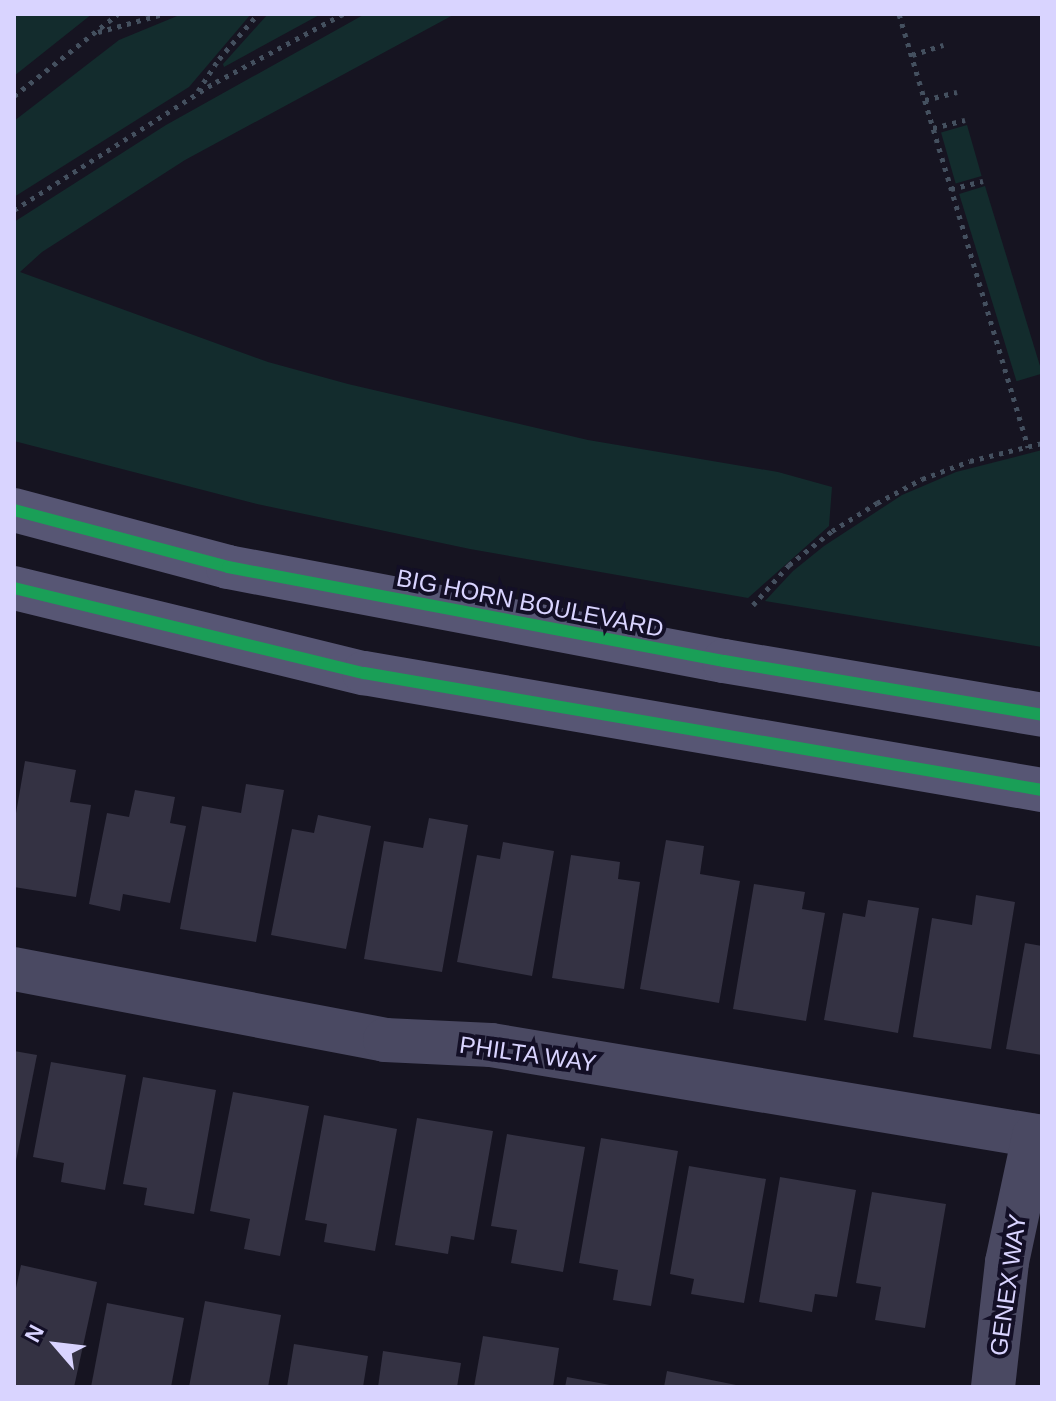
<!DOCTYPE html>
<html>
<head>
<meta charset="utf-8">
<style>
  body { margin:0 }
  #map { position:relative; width:1056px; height:1401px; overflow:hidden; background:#161421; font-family:Helvetica,sans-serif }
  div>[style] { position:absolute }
  .green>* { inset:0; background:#132c2d; transform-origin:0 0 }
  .building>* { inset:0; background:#343243 }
  .path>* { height:5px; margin-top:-2.5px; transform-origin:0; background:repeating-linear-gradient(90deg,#44505f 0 4px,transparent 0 10px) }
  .street>* { height:44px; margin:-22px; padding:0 22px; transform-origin:22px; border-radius:22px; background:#4a4962 }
  .secondary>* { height:44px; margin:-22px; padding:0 22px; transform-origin:22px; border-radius:22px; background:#575674 }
  .cycleway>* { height:12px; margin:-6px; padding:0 6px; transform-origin:6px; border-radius:6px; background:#1a9f57 }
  span { translate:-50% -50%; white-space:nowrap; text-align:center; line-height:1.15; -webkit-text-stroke:8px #130f26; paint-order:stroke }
  .street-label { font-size:24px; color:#d9d4ff }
  .frame { position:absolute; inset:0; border:16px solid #d9d4ff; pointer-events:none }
  .north { position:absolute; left:16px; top:1305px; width:80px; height:80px; -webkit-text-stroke:6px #130f26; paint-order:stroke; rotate:298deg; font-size:22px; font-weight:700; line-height:32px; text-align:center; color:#d9d4ff }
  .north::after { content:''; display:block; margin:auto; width:28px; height:36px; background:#d9d4ff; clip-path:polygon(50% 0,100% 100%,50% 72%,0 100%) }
</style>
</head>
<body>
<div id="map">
  <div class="green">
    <i style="clip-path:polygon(14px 14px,92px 14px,14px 76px)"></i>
    <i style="clip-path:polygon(182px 14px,251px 14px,189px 87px,14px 197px,14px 121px,119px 40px)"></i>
    <i style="clip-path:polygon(268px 14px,321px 14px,224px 67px,223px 64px)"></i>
    <i style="clip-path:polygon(365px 14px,455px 14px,185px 160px,42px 252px,20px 272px,268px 362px,348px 384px,588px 440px,778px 472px,832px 487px,829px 526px,748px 598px,470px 549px,257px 504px,14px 441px,14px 222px,166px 125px)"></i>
    <i style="left:967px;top:125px;width:53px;height:27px;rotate:74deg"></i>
    <i style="left:985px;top:186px;width:196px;height:27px;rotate:73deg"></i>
    <i style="clip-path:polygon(1042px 450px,1042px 647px,765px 601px,793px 571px,824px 546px,902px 495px,956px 472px)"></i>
  </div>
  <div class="building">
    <i style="clip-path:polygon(25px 761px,76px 770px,70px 802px,91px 805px,76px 897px,14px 887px,14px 825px)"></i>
    <i style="clip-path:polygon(246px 784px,284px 790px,256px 942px,180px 929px,202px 806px,241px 813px)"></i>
    <i style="clip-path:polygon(135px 790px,175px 797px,170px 823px,186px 826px,170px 903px,123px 894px,120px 911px,89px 904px,107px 813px,129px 817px)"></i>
    <i style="clip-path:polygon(318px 815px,371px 826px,346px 949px,271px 935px,292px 829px,314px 833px)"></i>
    <i style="clip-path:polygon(429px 818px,468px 825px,442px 972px,364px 959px,384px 841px,423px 848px)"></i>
    <i style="clip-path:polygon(666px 840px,704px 846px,700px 874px,740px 881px,719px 1003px,640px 989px)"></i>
    <i style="clip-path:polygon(503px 842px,554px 851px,532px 976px,457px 962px,477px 855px,500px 859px)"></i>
    <i style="clip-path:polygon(571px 855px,620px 862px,618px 879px,640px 882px,624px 989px,552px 978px)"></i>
    <i style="clip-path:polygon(754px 884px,805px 892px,802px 909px,825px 913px,806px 1021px,733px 1009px)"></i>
    <i style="clip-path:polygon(976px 895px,1015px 902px,991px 1049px,913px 1037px,932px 918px,972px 925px)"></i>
    <i style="clip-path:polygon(868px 900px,919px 908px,898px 1033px,824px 1020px,843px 913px,865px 917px)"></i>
    <i style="clip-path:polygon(1025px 943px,1042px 946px,1042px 1055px,1006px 1049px)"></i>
    <i style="clip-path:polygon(14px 1051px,37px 1055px,15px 1166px,14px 1166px)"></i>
    <i style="clip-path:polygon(51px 1062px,126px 1075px,105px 1190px,61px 1182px,64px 1163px,33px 1157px)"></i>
    <i style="clip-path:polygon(143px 1077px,216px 1090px,194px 1214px,144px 1205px,147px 1188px,123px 1184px)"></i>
    <i style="clip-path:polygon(233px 1092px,309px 1106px,280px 1256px,244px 1249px,250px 1219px,210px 1211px)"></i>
    <i style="clip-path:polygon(324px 1115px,397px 1129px,375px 1251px,324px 1242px,327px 1224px,305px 1220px)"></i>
    <i style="clip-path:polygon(417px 1118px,493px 1131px,474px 1240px,451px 1236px,448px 1254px,395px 1245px)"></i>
    <i style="clip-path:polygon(507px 1134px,585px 1147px,563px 1272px,511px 1263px,517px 1230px,491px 1226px)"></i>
    <i style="clip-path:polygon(601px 1138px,678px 1151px,651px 1306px,613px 1300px,618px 1270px,579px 1263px)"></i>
    <i style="clip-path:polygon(689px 1166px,766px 1179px,744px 1303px,691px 1294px,694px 1279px,670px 1274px)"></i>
    <i style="clip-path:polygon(780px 1177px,856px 1190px,837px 1297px,815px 1294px,812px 1312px,759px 1302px)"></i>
    <i style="clip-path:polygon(872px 1192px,946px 1204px,925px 1328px,875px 1320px,881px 1287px,856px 1283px)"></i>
    <i style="clip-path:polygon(21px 1265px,97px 1282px,74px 1387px,14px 1387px,14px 1297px)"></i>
    <i style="clip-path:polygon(205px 1301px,281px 1315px,268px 1387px,189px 1387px)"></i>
    <i style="clip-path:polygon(107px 1303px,184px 1318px,171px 1387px,91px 1387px)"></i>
    <i style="clip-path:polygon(483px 1336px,559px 1348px,553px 1387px,474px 1387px)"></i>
    <i style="clip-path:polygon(294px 1344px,368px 1356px,363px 1387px,287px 1387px)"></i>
    <i style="clip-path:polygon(383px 1351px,461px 1363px,457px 1387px,378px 1387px)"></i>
    <i style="clip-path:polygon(667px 1371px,741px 1386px,741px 1387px,664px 1387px)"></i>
    <i style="clip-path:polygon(567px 1377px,610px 1385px,610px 1387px,565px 1387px)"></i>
  </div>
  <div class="path">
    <i style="left:899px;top:14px;width:452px;rotate:73.4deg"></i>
    <i style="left:98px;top:32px;width:67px;rotate:-15.5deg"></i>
    <i style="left:912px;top:55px;width:33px;rotate:-18deg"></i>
    <i style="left:198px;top:91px;width:38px;rotate:-57deg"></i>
    <i style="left:219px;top:59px;width:60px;rotate:-49.1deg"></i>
    <i style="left:14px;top:96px;width:132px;rotate:-38.3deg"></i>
    <i style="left:925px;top:100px;width:33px;rotate:-14deg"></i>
    <i style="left:933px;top:128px;width:33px;rotate:-14deg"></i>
    <i style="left:951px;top:189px;width:33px;rotate:-14deg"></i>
    <i style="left:14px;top:210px;width:239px;rotate:-32.4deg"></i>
    <i style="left:216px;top:82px;width:144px;rotate:-28.2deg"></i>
    <i style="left:753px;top:605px;width:54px;rotate:-48deg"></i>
    <i style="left:789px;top:565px;width:55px;rotate:-38.3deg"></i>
    <i style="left:832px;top:531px;width:53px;rotate:-31.9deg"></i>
    <i style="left:877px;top:503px;width:51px;rotate:-28.1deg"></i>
    <i style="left:922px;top:479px;width:51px;rotate:-20.6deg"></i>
    <i style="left:970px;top:461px;width:74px;rotate:-14deg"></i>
  </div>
  <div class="street">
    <i style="left:14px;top:969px;width:378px;rotate:10.8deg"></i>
    <i style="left:385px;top:1040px;width:106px;rotate:2.7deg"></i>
    <i style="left:491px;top:1045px;width:559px;rotate:9.48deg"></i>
    <i style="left:993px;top:1387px;width:126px;rotate:-83.6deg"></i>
    <i style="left:1007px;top:1262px;width:129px;rotate:-77.9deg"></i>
  </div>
  <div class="secondary">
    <i style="left:14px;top:510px;width:221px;rotate:14.9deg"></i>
    <i style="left:228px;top:567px;width:505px;rotate:10.73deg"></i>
    <i style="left:724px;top:661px;width:323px;rotate:9.6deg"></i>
    <i style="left:14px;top:588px;width:360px;rotate:13.7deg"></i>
    <i style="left:364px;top:673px;width:688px;rotate:9.79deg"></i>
  </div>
  <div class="cycleway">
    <i style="left:14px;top:510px;width:221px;rotate:14.9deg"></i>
    <i style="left:228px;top:567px;width:505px;rotate:10.73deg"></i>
    <i style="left:724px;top:661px;width:323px;rotate:9.6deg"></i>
    <i style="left:14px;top:588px;width:360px;rotate:13.7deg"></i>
    <i style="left:364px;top:673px;width:688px;rotate:9.79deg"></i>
  </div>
  <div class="street-label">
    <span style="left:530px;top:603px;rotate:11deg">BIG HORN BOULEVARD</span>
    <span style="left:528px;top:1054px;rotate:8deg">PHILTA WAY</span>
    <span style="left:1008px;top:1285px;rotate:-82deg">GENEX WAY</span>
  </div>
  <div class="frame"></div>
  <div class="north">N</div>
</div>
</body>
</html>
